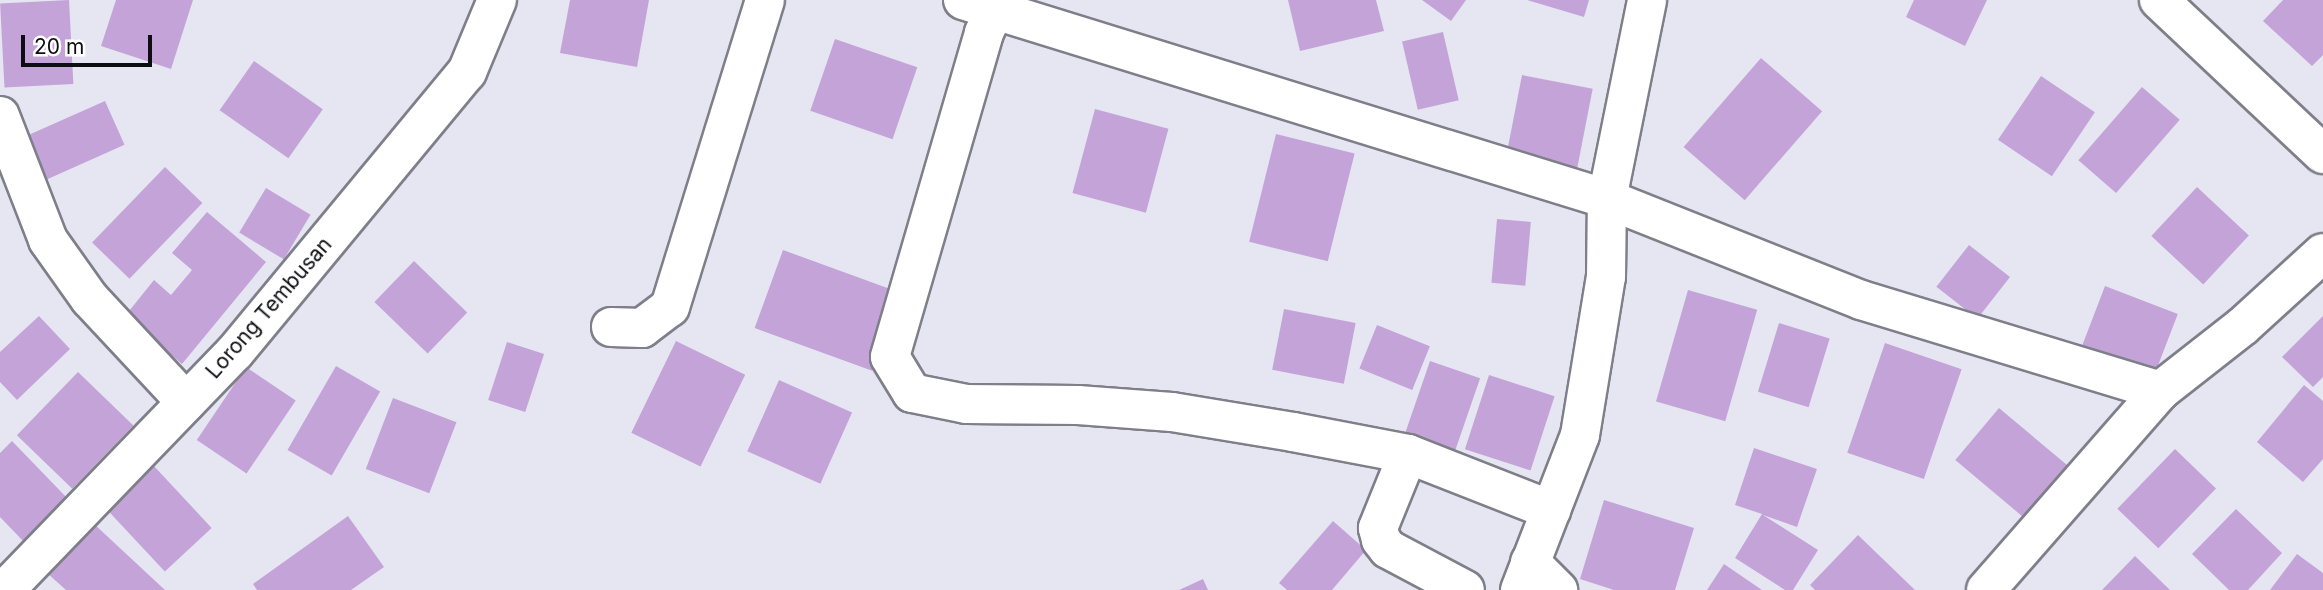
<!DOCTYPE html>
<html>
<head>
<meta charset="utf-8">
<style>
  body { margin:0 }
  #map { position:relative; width:2323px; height:590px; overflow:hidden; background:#e6e6f2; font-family:Inter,sans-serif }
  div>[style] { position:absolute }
  .building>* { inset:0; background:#c4a4d8; transform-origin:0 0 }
  .roads { filter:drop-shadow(2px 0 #7e7f89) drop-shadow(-2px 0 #7e7f89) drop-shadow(0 2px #7e7f89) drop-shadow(0 -2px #7e7f89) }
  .minor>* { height:38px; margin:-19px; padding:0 19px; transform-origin:19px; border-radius:19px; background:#fff }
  span { translate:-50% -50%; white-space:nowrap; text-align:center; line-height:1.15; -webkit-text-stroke:7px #fff; paint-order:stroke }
  .street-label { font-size:21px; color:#0d0e11 }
  .scale { position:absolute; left:21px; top:35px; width:131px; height:32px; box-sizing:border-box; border:4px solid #0d0e11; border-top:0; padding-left:9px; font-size:21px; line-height:24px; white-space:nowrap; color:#0d0e11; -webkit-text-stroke:5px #fff; paint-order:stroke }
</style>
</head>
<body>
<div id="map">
  <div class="building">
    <i style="left:69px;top:0;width:84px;height:69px;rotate:87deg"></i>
    <i style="clip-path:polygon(116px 0,193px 0,171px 69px,101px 46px)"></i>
    <i style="clip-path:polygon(570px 0,649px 0,637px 67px,560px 53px)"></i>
    <i style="clip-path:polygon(1288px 0,1376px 0,1384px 31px,1300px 51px)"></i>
    <i style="clip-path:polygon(1422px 0,1466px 0,1451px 21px)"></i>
    <i style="clip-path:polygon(1527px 0,1589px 0,1584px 17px)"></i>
    <i style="clip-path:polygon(1914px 0,1987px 0,1965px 46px,1906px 17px)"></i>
    <i style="clip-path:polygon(2283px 0,2323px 0,2323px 55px,2312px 66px,2263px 21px)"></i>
    <i style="left:1443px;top:32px;width:70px;height:42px;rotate:77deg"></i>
    <i style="left:835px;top:39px;width:87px;height:76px;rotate:19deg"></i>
    <i style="left:1761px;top:58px;width:81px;height:118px;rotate:41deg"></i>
    <i style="left:254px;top:61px;width:84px;height:60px;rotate:35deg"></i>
    <i style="left:1522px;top:75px;width:72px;height:90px;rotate:11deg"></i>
    <i style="left:2041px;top:76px;width:65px;height:77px;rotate:34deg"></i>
    <i style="left:2142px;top:87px;width:50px;height:97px;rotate:41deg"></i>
    <i style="left:105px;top:101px;width:48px;height:98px;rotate:66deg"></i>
    <i style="left:1095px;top:109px;width:76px;height:87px;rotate:15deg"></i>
    <i style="left:1276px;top:134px;width:81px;height:111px;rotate:14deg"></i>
    <i style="left:165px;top:167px;width:52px;height:105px;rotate:44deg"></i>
    <i style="left:2197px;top:187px;width:71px;height:67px;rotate:43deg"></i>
    <i style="left:266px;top:188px;width:52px;height:52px;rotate:31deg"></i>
    <i style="clip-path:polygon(207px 212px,266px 262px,182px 364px,125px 316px,154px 280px,171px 295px,192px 270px,172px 253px)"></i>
    <i style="left:1497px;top:219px;width:34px;height:64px;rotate:5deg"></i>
    <i style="left:1969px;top:245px;width:52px;height:53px;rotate:38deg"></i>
    <i style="left:783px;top:250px;width:125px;height:83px;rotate:20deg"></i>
    <i style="left:414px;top:261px;width:74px;height:57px;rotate:44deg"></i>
    <i style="left:2105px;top:286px;width:78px;height:69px;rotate:21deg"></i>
    <i style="left:1688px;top:290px;width:72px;height:116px;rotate:16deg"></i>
    <i style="left:1284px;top:309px;width:73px;height:62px;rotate:11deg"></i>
    <i style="clip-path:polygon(39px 316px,70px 349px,17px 400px,0 382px,0 352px)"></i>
    <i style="clip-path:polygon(2323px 316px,2323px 377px,2313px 387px,2282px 357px)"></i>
    <i style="left:1779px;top:323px;width:53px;height:72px;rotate:17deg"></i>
    <i style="left:1377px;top:325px;width:57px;height:47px;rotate:22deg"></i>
    <i style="left:676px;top:341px;width:77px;height:102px;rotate:26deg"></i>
    <i style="left:507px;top:342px;width:39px;height:61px;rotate:18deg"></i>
    <i style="left:1885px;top:343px;width:81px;height:116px;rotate:19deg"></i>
    <i style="left:1430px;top:361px;width:53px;height:78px;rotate:19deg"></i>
    <i style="left:336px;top:366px;width:51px;height:97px;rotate:30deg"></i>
    <i style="left:246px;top:367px;width:60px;height:88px;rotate:34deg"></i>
    <i style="left:78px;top:372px;width:77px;height:88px;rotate:44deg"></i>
    <i style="left:1489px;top:375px;width:69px;height:78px;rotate:18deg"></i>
    <i style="left:779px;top:380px;width:80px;height:78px;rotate:24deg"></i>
    <i style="clip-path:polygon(2304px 385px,2323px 401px,2323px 459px,2303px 482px,2257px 442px)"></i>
    <i style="left:393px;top:398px;width:68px;height:76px;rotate:21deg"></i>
    <i style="left:1999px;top:408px;width:97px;height:68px;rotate:40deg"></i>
    <i style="clip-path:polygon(12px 441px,69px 500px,25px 543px,0 517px,0 453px)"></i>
    <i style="clip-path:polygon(1754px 448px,1817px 469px,1797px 527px,1763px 515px,1818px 550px,1793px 590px,1785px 590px,1735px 558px,1762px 514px,1735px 505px)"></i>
    <i style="left:2175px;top:449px;width:57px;height:83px;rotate:44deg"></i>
    <i style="left:153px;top:465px;width:86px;height:64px;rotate:47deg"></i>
    <i style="clip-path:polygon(1604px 500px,1694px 528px,1675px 590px,1614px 590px,1580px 579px)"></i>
    <i style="clip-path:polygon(2236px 509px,2282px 553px,2248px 590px,2229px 590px,2192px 554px)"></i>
    <i style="clip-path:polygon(348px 516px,384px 567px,351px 590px,257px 590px,253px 584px)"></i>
    <i style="clip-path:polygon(1333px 521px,1366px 550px,1332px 590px,1287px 590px,1279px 583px)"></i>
    <i style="clip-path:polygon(93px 523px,165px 590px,66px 590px,47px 573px)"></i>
    <i style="clip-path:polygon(1858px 535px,1915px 590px,1815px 590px,1810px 585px)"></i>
    <i style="clip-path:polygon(2297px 554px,2323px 573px,2323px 590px,2270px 590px)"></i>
    <i style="clip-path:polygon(2135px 556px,2170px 590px,2102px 590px)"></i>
    <i style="clip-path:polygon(1724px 564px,1762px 590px,1707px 590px)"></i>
    <i style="clip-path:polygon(1203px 579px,1208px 590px,1179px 590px)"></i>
  </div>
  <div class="roads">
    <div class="minor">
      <i style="left:963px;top:0;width:674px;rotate:17.17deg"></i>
      <i style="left:1607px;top:199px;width:273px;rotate:21.7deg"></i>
      <i style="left:1861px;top:300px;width:313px;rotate:16.9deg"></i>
      <i style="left:2160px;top:391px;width:105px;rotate:-38.1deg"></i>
      <i style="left:2243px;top:326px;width:108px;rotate:-42.4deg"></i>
      <i style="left:2159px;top:0;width:225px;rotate:43.2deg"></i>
      <i style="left:995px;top:10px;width:25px;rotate:116deg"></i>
      <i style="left:984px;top:33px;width:337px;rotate:106.2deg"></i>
      <i style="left:890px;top:357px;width:42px;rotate:58.6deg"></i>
      <i style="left:912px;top:393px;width:55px;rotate:11.5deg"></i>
      <i style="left:966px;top:404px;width:112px;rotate:0.5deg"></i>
      <i style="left:1078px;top:405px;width:94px;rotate:4.3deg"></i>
      <i style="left:1172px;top:412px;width:123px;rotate:9.4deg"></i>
      <i style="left:1293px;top:432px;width:117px;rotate:10.8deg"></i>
      <i style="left:1408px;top:454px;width:154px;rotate:21.4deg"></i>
      <i style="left:0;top:116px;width:133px;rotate:68.8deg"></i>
      <i style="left:48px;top:240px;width:72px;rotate:54.6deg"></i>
      <i style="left:90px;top:299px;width:141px;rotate:47deg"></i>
      <i style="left:611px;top:327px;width:31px;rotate:2deg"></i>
      <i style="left:642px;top:328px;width:35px;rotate:-37deg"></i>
      <i style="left:670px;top:307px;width:321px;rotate:-72.8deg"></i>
      <i style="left:1408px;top:454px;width:80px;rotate:112.1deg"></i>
      <i style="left:1378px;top:528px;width:12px;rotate:76deg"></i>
      <i style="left:1381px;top:540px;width:11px;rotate:52deg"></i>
      <i style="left:1388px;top:549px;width:87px;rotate:28deg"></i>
      <i style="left:1530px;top:562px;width:40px;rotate:45deg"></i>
      <i style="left:5px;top:590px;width:331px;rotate:-46deg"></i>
      <i style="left:235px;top:352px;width:364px;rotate:-50.4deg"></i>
      <i style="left:467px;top:72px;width:78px;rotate:-67.4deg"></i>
      <i style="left:1520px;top:590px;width:166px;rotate:-68.8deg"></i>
      <i style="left:1580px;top:435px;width:160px;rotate:-80.7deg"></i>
      <i style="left:1606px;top:277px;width:78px;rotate:-89.3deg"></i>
      <i style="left:1607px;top:199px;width:203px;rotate:-78.6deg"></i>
      <i style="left:1986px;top:590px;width:264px;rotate:-48.8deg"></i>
    </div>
  </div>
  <div class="street-label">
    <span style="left:269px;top:308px;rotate:-49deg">Lorong Tembusan</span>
  </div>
  <div class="scale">20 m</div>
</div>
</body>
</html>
